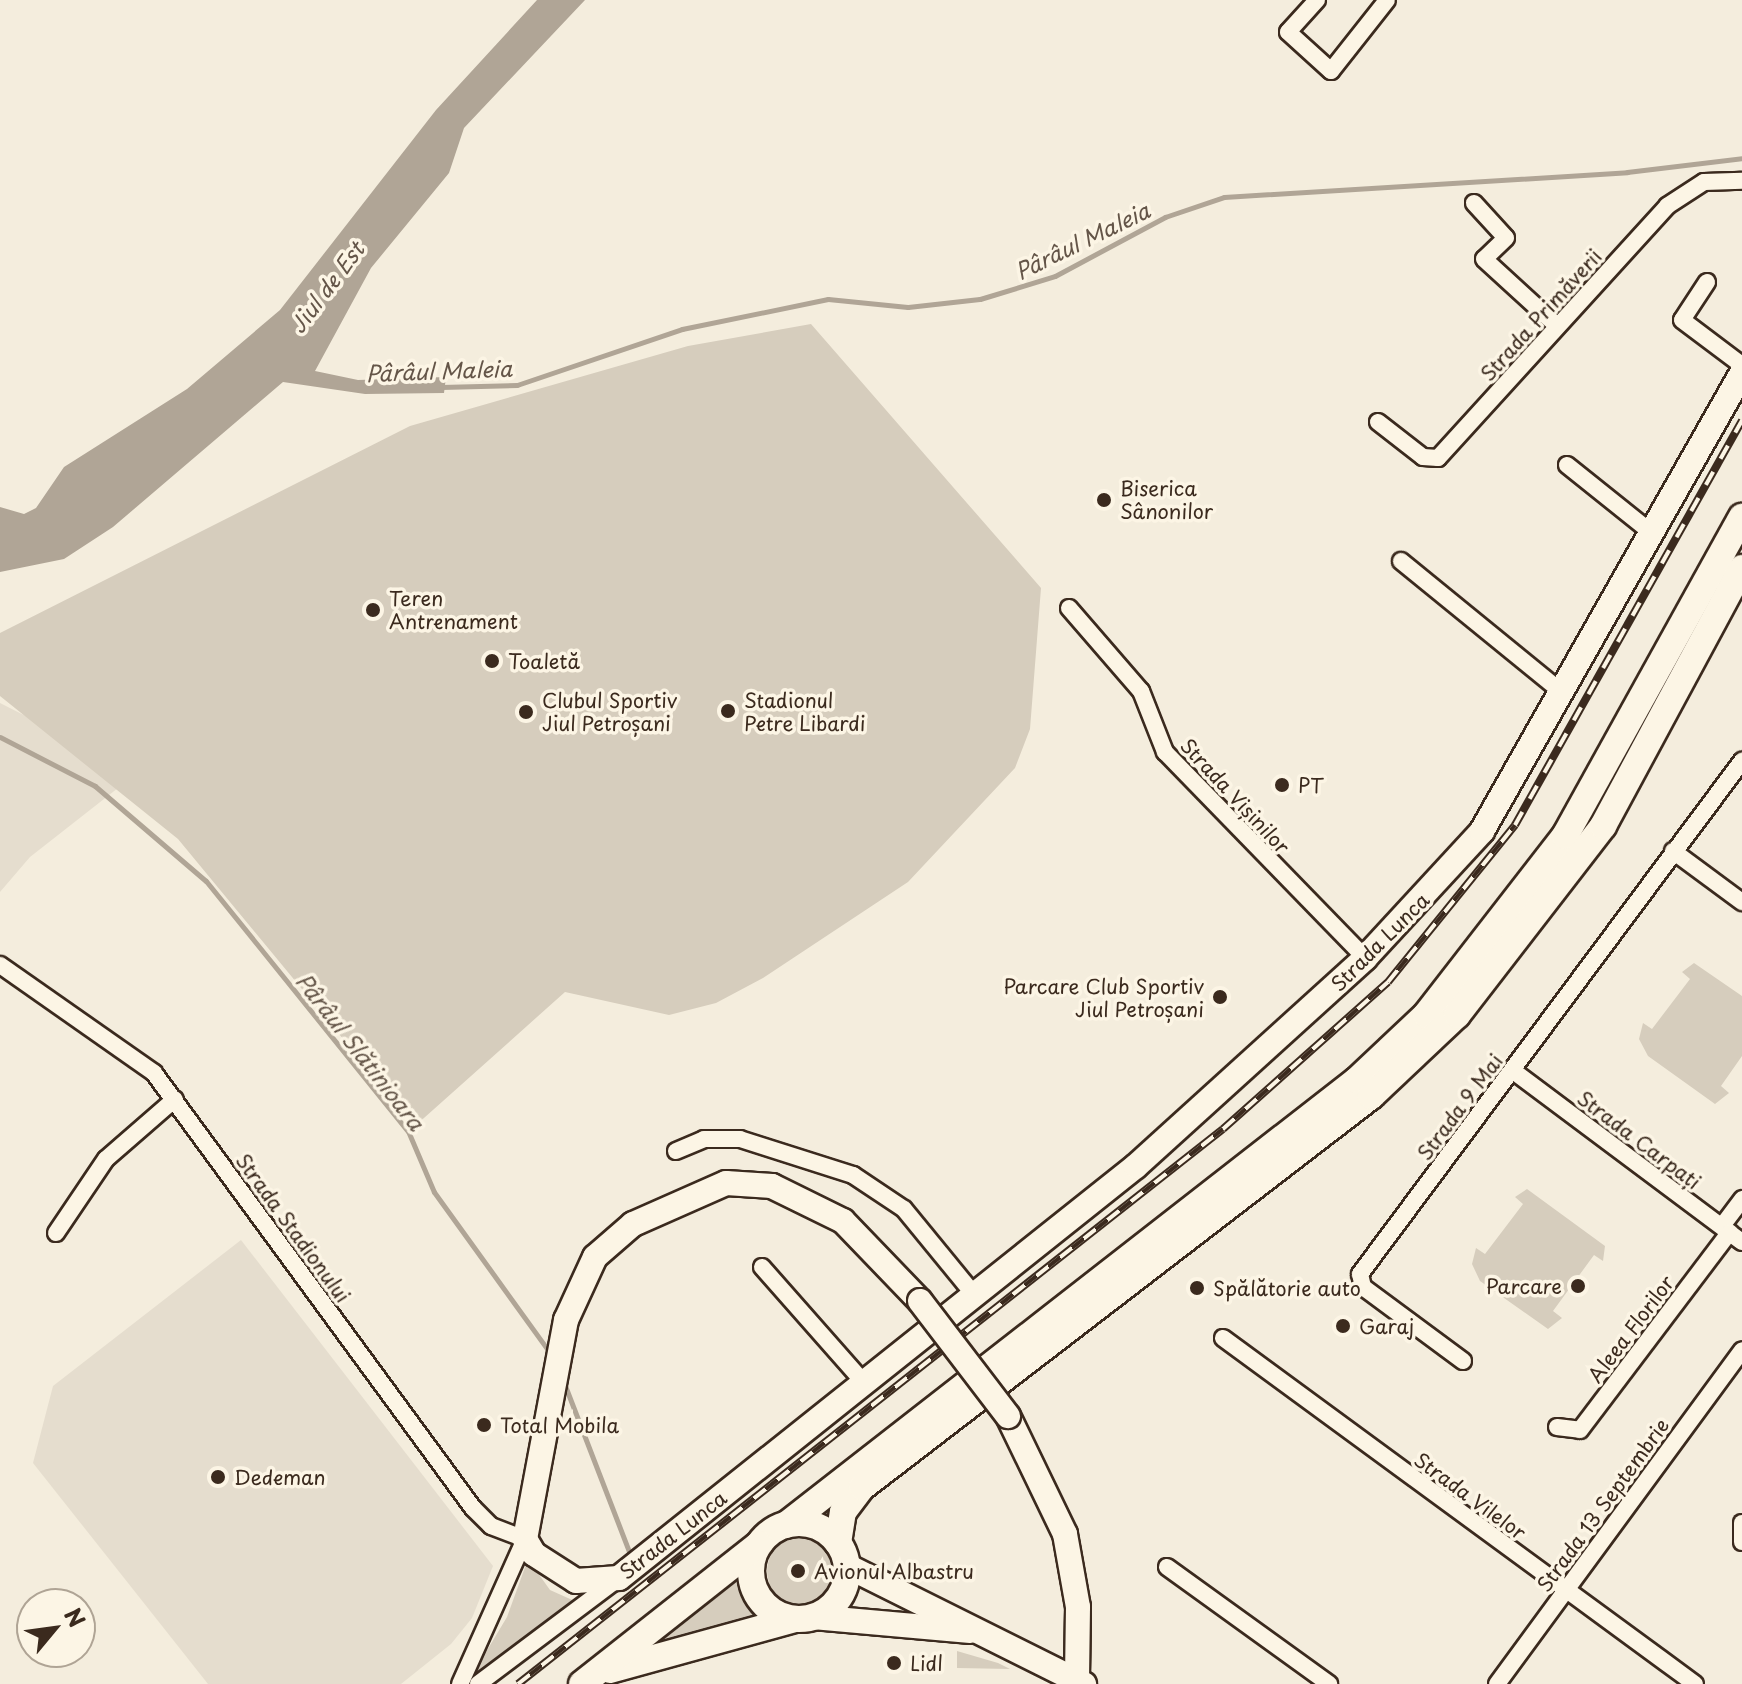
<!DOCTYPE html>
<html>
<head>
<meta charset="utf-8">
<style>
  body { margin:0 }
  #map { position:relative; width:1742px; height:1684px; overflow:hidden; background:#f4eddd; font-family:"Playpen Sans",sans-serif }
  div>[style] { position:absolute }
  .built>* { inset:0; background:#e5ddce }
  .green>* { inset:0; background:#d6cdbd }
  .round { border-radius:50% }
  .water>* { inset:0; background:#b0a596 }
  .stream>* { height:5px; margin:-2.5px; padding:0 2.5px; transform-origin:2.5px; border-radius:2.5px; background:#b0a596 }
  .roads { filter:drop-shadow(2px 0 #3b2a1e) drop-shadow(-2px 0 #3b2a1e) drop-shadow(0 2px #3b2a1e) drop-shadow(0 -2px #3b2a1e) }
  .street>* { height:16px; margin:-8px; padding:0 8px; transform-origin:8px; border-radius:8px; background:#fcf5e5 }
  .secondary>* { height:24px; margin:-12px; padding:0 12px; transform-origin:12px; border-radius:12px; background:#fcf5e5 }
  .primary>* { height:26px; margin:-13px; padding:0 13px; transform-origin:13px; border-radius:13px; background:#fcf5e5 }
  .primary>.ring { margin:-13px; padding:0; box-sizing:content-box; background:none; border:26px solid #fcf5e5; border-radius:50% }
  .rail>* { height:8px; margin-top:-4px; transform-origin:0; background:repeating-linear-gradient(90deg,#fcf5e5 0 15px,#3b2a1e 0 30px); box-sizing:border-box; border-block:2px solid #3b2a1e }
  .bridges { filter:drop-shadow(2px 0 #3b2a1e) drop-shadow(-2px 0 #3b2a1e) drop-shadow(0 2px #3b2a1e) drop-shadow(0 -2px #3b2a1e) }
  .secondary-bridge>* { height:24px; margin:-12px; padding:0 12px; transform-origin:12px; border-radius:12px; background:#fcf5e5 }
  .dots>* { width:22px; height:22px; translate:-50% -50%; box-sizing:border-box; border:4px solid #fcf5e5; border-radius:50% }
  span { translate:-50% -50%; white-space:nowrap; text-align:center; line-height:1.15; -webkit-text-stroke:7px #fcf5e5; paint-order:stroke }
  .street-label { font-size:20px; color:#3b2a1e }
  .poi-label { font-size:20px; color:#3b2a1e }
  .left { translate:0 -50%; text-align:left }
  .right { translate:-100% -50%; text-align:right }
  .water-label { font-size:22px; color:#645548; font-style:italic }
  .north { position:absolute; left:16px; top:1588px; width:80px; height:80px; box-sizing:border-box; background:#fcf5e5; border:2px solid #afa495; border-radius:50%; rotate:61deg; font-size:22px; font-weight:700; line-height:32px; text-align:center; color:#3b2a1e }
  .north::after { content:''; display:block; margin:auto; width:28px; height:36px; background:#3b2a1e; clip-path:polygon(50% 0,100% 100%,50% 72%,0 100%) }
</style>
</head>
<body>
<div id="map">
  <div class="built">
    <i style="clip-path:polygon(0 703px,77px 742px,118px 788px,30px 857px,0 892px)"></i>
    <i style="clip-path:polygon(241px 1240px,493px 1566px,472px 1618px,451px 1644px,401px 1684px,208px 1684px,33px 1463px,53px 1386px)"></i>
  </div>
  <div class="green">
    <i style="clip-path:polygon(811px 324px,1041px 588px,1030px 729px,1015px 768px,908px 882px,763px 978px,716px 1003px,669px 1015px,565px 992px,415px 1126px,178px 839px,0 696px,0 633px,410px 426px,688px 346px)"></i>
    <i style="clip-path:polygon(1694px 963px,1742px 996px,1742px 1056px,1721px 1086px,1729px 1093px,1715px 1104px,1648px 1056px,1639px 1039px,1643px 1023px,1652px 1029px,1690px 979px,1682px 972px)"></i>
    <i style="clip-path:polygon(1527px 1189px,1605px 1246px,1603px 1261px,1594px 1255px,1553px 1311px,1562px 1318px,1548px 1329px,1480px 1281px,1472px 1264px,1476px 1248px,1485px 1254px,1523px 1204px,1515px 1197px)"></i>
    <i class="round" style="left:767px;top:1538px;width:66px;height:66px"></i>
    <i style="clip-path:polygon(528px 1559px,550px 1590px,579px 1603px,468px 1682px,507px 1617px)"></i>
    <i style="clip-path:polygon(739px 1568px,744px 1597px,764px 1621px,638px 1648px)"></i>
    <i style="clip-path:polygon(957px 1651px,998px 1663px,1010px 1669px,957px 1668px)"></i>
  </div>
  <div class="water">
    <i style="clip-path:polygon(537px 0,585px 0,464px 128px,449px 173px,371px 268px,315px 371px,358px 380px,446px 377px,444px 393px,365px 394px,283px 382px,113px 527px,64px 559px,0 572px,0 507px,24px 514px,36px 508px,64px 467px,187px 389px,280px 310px,436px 110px)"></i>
  </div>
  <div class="stream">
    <i style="left:441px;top:387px;width:76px;rotate:-1.5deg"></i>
    <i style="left:517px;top:385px;width:174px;rotate:-18.7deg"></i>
    <i style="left:682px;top:329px;width:149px;rotate:-11.6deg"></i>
    <i style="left:828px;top:299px;width:80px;rotate:5.7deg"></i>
    <i style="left:908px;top:307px;width:72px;rotate:-6.3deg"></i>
    <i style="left:980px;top:299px;width:78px;rotate:-17deg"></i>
    <i style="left:1055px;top:276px;width:125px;rotate:-28.2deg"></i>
    <i style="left:1165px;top:217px;width:62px;rotate:-18.7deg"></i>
    <i style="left:1224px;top:197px;width:404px;rotate:-3.5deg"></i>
    <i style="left:1627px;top:172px;width:116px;rotate:-6.9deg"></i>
    <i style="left:0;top:737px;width:107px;rotate:27.3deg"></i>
    <i style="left:95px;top:786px;width:146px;rotate:40.6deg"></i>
    <i style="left:206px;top:881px;width:321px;rotate:51.1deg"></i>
    <i style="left:408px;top:1131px;width:66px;rotate:66.9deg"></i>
    <i style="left:434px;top:1192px;width:198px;rotate:54.2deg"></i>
    <i style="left:564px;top:1383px;width:186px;rotate:68.9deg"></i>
  </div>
  <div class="roads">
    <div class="street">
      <i style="left:1317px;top:0;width:43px;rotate:132.2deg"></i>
      <i style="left:1288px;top:32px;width:58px;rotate:42.2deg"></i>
      <i style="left:1331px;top:71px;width:90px;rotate:-51.7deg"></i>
      <i style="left:1474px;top:203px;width:47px;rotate:47.6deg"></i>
      <i style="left:1506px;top:238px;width:30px;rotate:136deg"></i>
      <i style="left:1484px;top:259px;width:98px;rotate:42.5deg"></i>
      <i style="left:1707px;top:282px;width:45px;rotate:123.3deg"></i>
      <i style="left:1682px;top:320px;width:75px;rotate:36.9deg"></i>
      <i style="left:1378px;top:422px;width:57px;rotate:37.9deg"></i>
      <i style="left:1423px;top:457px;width:15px;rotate:4deg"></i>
      <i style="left:1438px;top:458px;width:341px;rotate:-47.7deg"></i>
      <i style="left:1667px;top:206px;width:44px;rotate:-33deg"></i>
      <i style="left:1704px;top:182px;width:38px;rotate:-2deg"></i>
      <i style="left:1567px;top:465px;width:110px;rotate:38.7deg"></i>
      <i style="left:1401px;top:561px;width:209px;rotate:39.2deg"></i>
      <i style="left:1069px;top:608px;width:110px;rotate:49.1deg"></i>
      <i style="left:1141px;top:691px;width:66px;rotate:68.5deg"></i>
      <i style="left:1165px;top:752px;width:287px;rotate:45.8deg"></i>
      <i style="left:1673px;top:851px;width:86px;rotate:36.5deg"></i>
      <i style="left:0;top:965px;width:188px;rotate:35deg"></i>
      <i style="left:154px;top:1073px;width:539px;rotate:53.75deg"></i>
      <i style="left:473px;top:1508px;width:25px;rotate:45deg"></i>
      <i style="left:491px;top:1526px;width:36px;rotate:21deg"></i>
      <i style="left:525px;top:1539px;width:159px;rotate:114.1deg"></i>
      <i style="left:1512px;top:1070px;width:287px;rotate:36.8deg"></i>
      <i style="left:676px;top:1151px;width:30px;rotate:-23deg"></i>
      <i style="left:704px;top:1139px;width:36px"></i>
      <i style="left:740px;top:1139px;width:119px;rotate:17.7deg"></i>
      <i style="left:853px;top:1175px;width:61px;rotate:33.7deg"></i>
      <i style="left:904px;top:1209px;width:114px;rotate:50.7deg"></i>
      <i style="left:1722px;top:1226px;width:34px;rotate:-53deg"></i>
      <i style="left:56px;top:1233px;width:89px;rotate:-56deg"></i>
      <i style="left:106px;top:1159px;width:91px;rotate:-41deg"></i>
      <i style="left:762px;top:1267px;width:156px;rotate:48.6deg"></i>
      <i style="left:1223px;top:1338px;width:585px;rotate:36.24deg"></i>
      <i style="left:1463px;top:1361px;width:124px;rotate:-143.5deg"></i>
      <i style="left:1363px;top:1287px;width:13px;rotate:-103deg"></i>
      <i style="left:1360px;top:1274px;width:640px;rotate:-53.33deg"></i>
      <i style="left:1557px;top:1427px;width:23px;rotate:7deg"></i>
      <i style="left:1580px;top:1430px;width:248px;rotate:-52.9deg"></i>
      <i style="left:1742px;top:1523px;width:19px;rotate:90deg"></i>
      <i style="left:1167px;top:1567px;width:200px;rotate:35.8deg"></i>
      <i style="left:478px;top:1684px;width:175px;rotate:-36.9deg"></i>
      <i style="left:1497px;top:1684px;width:414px;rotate:-53.7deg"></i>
    </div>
    <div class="secondary">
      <i style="left:920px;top:1301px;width:111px;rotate:-133.9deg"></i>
      <i style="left:843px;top:1221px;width:79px;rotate:-153.8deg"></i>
      <i style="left:772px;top:1186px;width:46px;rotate:-176.3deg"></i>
      <i style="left:726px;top:1183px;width:102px;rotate:156.2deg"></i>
      <i style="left:633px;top:1224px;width:50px;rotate:139deg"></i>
      <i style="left:595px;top:1257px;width:69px;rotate:114.7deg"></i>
      <i style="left:566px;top:1320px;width:223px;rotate:100.6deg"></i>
      <i style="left:525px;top:1539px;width:17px;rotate:59deg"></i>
      <i style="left:534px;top:1554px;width:50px;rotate:32.7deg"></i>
      <i style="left:576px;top:1581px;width:43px;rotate:-4deg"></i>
      <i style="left:619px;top:1578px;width:661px;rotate:-38.55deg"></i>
      <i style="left:1136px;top:1166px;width:309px;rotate:-42.2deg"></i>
      <i style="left:1365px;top:958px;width:173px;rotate:-47.3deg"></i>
      <i style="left:1482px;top:831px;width:527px;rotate:-60.42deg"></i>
      <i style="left:1008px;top:1416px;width:131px;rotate:64.2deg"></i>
      <i style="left:1065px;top:1534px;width:74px;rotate:79.9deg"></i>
      <i style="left:1078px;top:1607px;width:72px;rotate:90.8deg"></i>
      <i style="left:847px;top:1566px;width:265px;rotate:26.5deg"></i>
      <i style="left:813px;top:1617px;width:158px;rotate:5.1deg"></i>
    </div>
    <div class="primary">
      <i class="ring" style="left:751px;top:1523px;width:70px;height:70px"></i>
      <i style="left:786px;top:1525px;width:724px;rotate:-37.93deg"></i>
      <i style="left:1357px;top:1080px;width:95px;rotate:-43.3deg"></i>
      <i style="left:1426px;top:1015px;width:227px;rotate:-52.2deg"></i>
      <i style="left:1565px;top:836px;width:365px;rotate:-61deg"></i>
      <i style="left:838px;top:1543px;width:31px;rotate:-81deg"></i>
      <i style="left:843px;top:1512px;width:31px;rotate:-53deg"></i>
      <i style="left:862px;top:1487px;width:642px;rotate:-37.53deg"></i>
      <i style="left:1371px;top:1096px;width:118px;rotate:-43.3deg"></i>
      <i style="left:1457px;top:1015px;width:239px;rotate:-52.3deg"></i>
      <i style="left:1603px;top:826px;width:293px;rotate:-61.7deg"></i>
      <i style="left:610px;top:1670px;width:192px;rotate:-15.4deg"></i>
      <i style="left:582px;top:1684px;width:226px;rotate:-38.3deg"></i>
    </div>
  </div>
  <div class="rail">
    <i style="left:518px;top:1684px;width:897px;rotate:-38.21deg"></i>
    <i style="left:1223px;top:1129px;width:221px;rotate:-41.7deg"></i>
    <i style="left:1388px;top:982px;width:202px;rotate:-51deg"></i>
    <i style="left:1515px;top:825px;width:464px;rotate:-60.7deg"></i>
  </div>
  <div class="bridges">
    <div class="secondary-bridge">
      <i style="left:920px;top:1301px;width:145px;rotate:52.6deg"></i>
    </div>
  </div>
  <div class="dots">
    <i style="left:1104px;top:500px;background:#3b2a1e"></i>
    <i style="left:373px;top:610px;background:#3b2a1e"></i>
    <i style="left:492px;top:661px;background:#3b2a1e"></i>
    <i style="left:728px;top:711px;background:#3b2a1e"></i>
    <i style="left:526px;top:712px;background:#3b2a1e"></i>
    <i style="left:1282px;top:785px;background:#3b2a1e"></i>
    <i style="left:1220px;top:997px;background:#3b2a1e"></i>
    <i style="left:1578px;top:1286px;background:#3b2a1e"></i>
    <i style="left:1197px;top:1288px;background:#3b2a1e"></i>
    <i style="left:1343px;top:1326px;background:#3b2a1e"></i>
    <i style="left:484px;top:1425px;background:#3b2a1e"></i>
    <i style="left:218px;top:1477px;background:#3b2a1e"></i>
    <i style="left:798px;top:1571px;background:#3b2a1e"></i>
    <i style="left:894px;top:1663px;background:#3b2a1e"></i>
  </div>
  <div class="street-label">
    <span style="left:1541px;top:315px;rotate:-48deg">Strada Primăverii</span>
    <span style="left:1235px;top:796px;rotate:47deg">Strada Vișinilor</span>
    <span style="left:1380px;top:942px;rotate:-45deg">Strada Lunca</span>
    <span style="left:1460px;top:1107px;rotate:-53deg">Strada 9 Mai</span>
    <span style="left:1639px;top:1140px;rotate:37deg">Strada Carpați</span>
    <span style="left:293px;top:1228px;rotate:54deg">Strada Stadionului</span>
    <span style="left:1631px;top:1329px;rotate:-53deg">Aleea Florilor</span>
    <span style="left:1470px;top:1496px;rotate:36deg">Strada Vilelor</span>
    <span style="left:1603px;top:1505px;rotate:-54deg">Strada 13 Septembrie</span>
    <span style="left:673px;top:1535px;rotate:-38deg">Strada Lunca</span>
  </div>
  <div class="poi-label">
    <span class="left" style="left:1120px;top:500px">Biserica<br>Sânonilor</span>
    <span class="left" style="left:389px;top:610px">Teren<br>Antrenament</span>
    <span class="left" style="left:508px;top:661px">Toaletă</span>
    <span class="left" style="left:542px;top:712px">Clubul Sportiv<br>Jiul Petroșani</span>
    <span class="left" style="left:744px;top:712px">Stadionul<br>Petre Libardi</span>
    <span class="left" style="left:1298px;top:785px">PT</span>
    <span class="right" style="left:1204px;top:998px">Parcare Club Sportiv<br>Jiul Petroșani</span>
    <span class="right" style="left:1562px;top:1286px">Parcare</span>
    <span class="left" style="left:1213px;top:1288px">Spălătorie auto</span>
    <span class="left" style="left:1359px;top:1326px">Garaj</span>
    <span class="left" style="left:500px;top:1425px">Total Mobila</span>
    <span class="left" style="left:234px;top:1477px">Dedeman</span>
    <span class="left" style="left:814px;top:1571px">Avionul Albastru</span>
    <span class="left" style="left:910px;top:1663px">Lidl</span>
  </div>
  <div class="water-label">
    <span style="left:1082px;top:240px;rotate:-26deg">Pârâul Maleia</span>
    <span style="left:326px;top:287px;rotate:-53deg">Jiul de Est</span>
    <span style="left:439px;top:370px;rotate:-2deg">Pârâul Maleia</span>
    <span style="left:361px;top:1051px;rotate:52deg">Pârâul Slătinioara</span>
  </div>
  <div class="north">N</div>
</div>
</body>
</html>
